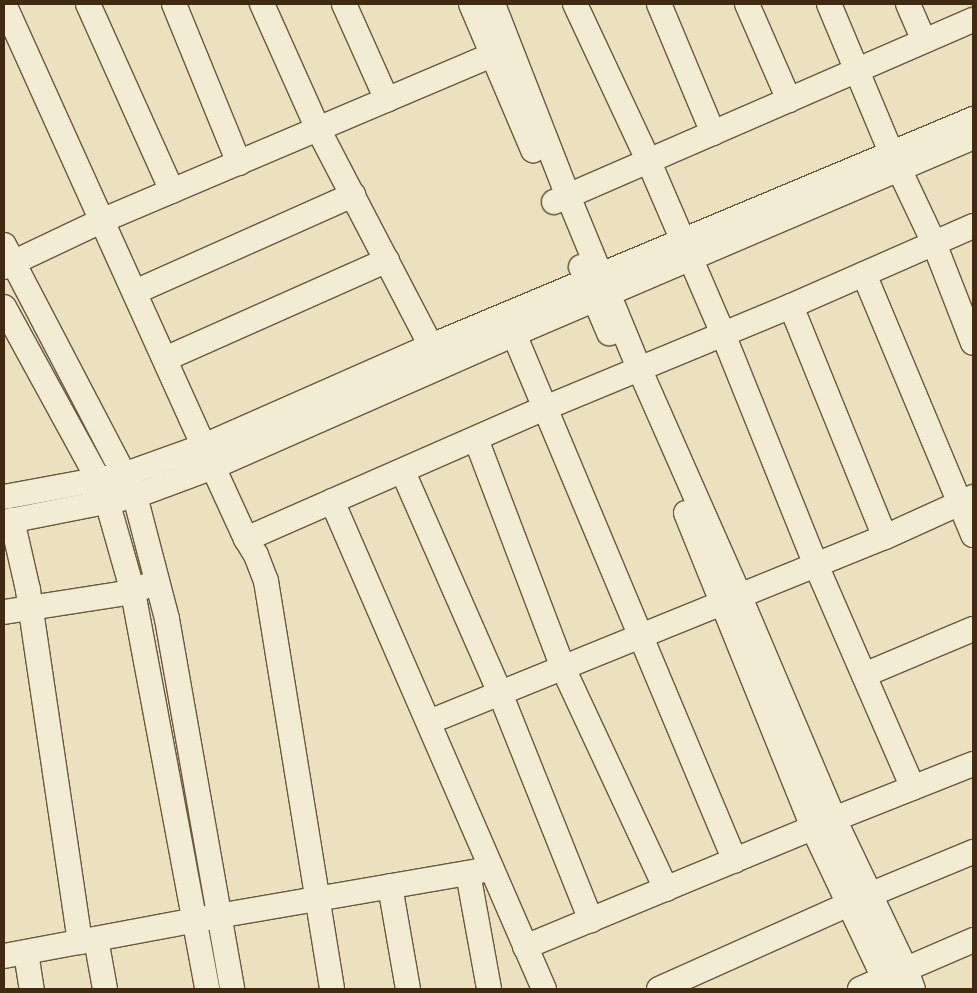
<!DOCTYPE html>
<html>
<head>
<meta charset="utf-8">
<style>
  body { margin:0 }
  #map { position:relative; width:977px; height:993px; overflow:hidden; background:#ebe1be; font-family:"Libre Bodoni",serif }
  div>[style] { position:absolute }
  .roads { filter:drop-shadow(1px 0 #6b583d) drop-shadow(-1px 0 #6b583d) drop-shadow(0 1px #6b583d) drop-shadow(0 -1px #6b583d) }
  .street>* { height:24px; margin:-12px; padding:0 12px; transform-origin:12px; border-radius:12px; background:#f2ecd5 }
  span { translate:-50% -50%; white-space:nowrap; text-align:center; line-height:1.15; -webkit-text-stroke:4px #f2ecd5; paint-order:stroke }
  .frame { position:absolute; inset:0; border:5px solid #402b12; pointer-events:none }
</style>
</head>
<body>
<div id="map">
  <div class="roads">
    <div class="street">
      <i style="left:4px;top:4px;width:485px;rotate:65.7deg"></i>
      <i style="left:88px;top:4px;width:205px;rotate:65.8deg"></i>
      <i style="left:174px;top:4px;width:172px;rotate:67.8deg"></i>
      <i style="left:262px;top:4px;width:137px;rotate:65.9deg"></i>
      <i style="left:318px;top:129px;width:245px;rotate:62.5deg"></i>
      <i style="left:344px;top:4px;width:105px;rotate:65.9deg"></i>
      <i style="left:471px;top:4px;width:159px;rotate:67deg"></i>
      <i style="left:493px;top:4px;width:206px;rotate:68.7deg"></i>
      <i style="left:568px;top:196px;width:186px;rotate:67.6deg"></i>
      <i style="left:639px;top:368px;width:248px;rotate:66.2deg"></i>
      <i style="left:739px;top:595px;width:243px;rotate:67deg"></i>
      <i style="left:834px;top:819px;width:167px;rotate:64.5deg"></i>
      <i style="left:906px;top:970px;width:20px;rotate:70deg"></i>
      <i style="left:575px;top:4px;width:174px;rotate:64.9deg"></i>
      <i style="left:649px;top:162px;width:187px;rotate:66.7deg"></i>
      <i style="left:723px;top:334px;width:249px;rotate:68.1deg"></i>
      <i style="left:816px;top:565px;width:243px;rotate:66.5deg"></i>
      <i style="left:659px;top:4px;width:140px;rotate:67.3deg"></i>
      <i style="left:747px;top:4px;width:105px;rotate:66.4deg"></i>
      <i style="left:829px;top:4px;width:160px;rotate:67.3deg"></i>
      <i style="left:891px;top:152px;width:101px;rotate:64.7deg"></i>
      <i style="left:934px;top:243px;width:107px;rotate:68.7deg"></i>
      <i style="left:908px;top:4px;width:40px;rotate:66.6deg"></i>
      <i style="left:554px;top:202px;width:457px;rotate:-23.5deg"></i>
      <i style="left:4px;top:245px;width:283px;rotate:62.4deg"></i>
      <i style="left:135px;top:496px;width:127px;rotate:75.4deg"></i>
      <i style="left:167px;top:619px;width:376px;rotate:80deg"></i>
      <i style="left:4px;top:267px;width:107px;rotate:-25.4deg"></i>
      <i style="left:101px;top:221px;width:442px;rotate:-23deg"></i>
      <i style="left:581px;top:267px;width:72px;rotate:67deg"></i>
      <i style="left:864px;top:274px;width:283px;rotate:67.3deg"></i>
      <i style="left:135px;top:292px;width:239px;rotate:-24deg"></i>
      <i style="left:791px;top:306px;width:249px;rotate:67.9deg"></i>
      <i style="left:4px;top:307px;width:196px;rotate:61.3deg"></i>
      <i style="left:98px;top:479px;width:24px;rotate:68deg"></i>
      <i style="left:107px;top:501px;width:95px;rotate:74.1deg"></i>
      <i style="left:133px;top:592px;width:404px;rotate:79.4deg"></i>
      <i style="left:514px;top:334px;width:571px;rotate:67.25deg"></i>
      <i style="left:165px;top:359px;width:243px;rotate:-24deg"></i>
      <i style="left:476px;top:439px;width:245px;rotate:69.2deg"></i>
      <i style="left:563px;top:668px;width:244px;rotate:65deg"></i>
      <i style="left:213px;top:467px;width:79px;rotate:65.4deg"></i>
      <i style="left:246px;top:539px;width:19px;rotate:58deg"></i>
      <i style="left:256px;top:555px;width:28px;rotate:69deg"></i>
      <i style="left:266px;top:581px;width:413px;rotate:80.8deg"></i>
      <i style="left:403px;top:472px;width:241px;rotate:66.3deg"></i>
      <i style="left:500px;top:693px;width:245px;rotate:68.2deg"></i>
      <i style="left:4px;top:497px;width:121px;rotate:-10.5deg"></i>
      <i style="left:123px;top:475px;width:86px;rotate:-19.7deg"></i>
      <i style="left:204px;top:446px;width:248px;rotate:-23.8deg"></i>
      <i style="left:431px;top:346px;width:588px;rotate:-22.72deg"></i>
      <i style="left:332px;top:501px;width:532px;rotate:66.52deg"></i>
      <i style="left:686px;top:513px;width:340px;rotate:68deg"></i>
      <i style="left:813px;top:828px;width:178px;rotate:64.7deg"></i>
      <i style="left:12px;top:520px;width:72px;rotate:77.1deg"></i>
      <i style="left:28px;top:590px;width:356px;rotate:81.6deg"></i>
      <i style="left:4px;top:522px;width:134px;rotate:-11.2deg"></i>
      <i style="left:135px;top:496px;width:83px;rotate:-20.4deg"></i>
      <i style="left:213px;top:467px;width:329px;rotate:-23.8deg"></i>
      <i style="left:514px;top:334px;width:499px;rotate:-23.2deg"></i>
      <i style="left:246px;top:539px;width:326px;rotate:-23.7deg"></i>
      <i style="left:545px;top:408px;width:266px;rotate:-22.5deg"></i>
      <i style="left:791px;top:306px;width:199px;rotate:-23.7deg"></i>
      <i style="left:4px;top:612px;width:131px;rotate:-8.8deg"></i>
      <i style="left:133px;top:592px;width:14px;rotate:-25deg"></i>
      <i style="left:864px;top:675px;width:118px;rotate:-22.9deg"></i>
      <i style="left:429px;top:722px;width:492px;rotate:-22.1deg"></i>
      <i style="left:885px;top:537px;width:97px;rotate:-24.4deg"></i>
      <i style="left:468px;top:873px;width:118px;rotate:79.7deg"></i>
      <i style="left:390px;top:886px;width:105px;rotate:80.1deg"></i>
      <i style="left:96px;top:939px;width:51px;rotate:79.8deg"></i>
      <i style="left:525px;top:947px;width:334px;rotate:-22.5deg"></i>
      <i style="left:834px;top:819px;width:149px;rotate:-21.6deg"></i>
      <i style="left:26px;top:953px;width:36px;rotate:81deg"></i>
      <i style="left:4px;top:956px;width:218px;rotate:-10.6deg"></i>
      <i style="left:218px;top:916px;width:277px;rotate:-9.8deg"></i>
      <i style="left:659px;top:989px;width:230px;rotate:-24.1deg"></i>
      <i style="left:869px;top:895px;width:113px;rotate:-22.5deg"></i>
      <i style="left:860px;top:989px;width:123px;rotate:-23.4deg"></i>
    </div>
  </div>
  <div class="frame"></div>
</div>
</body>
</html>
